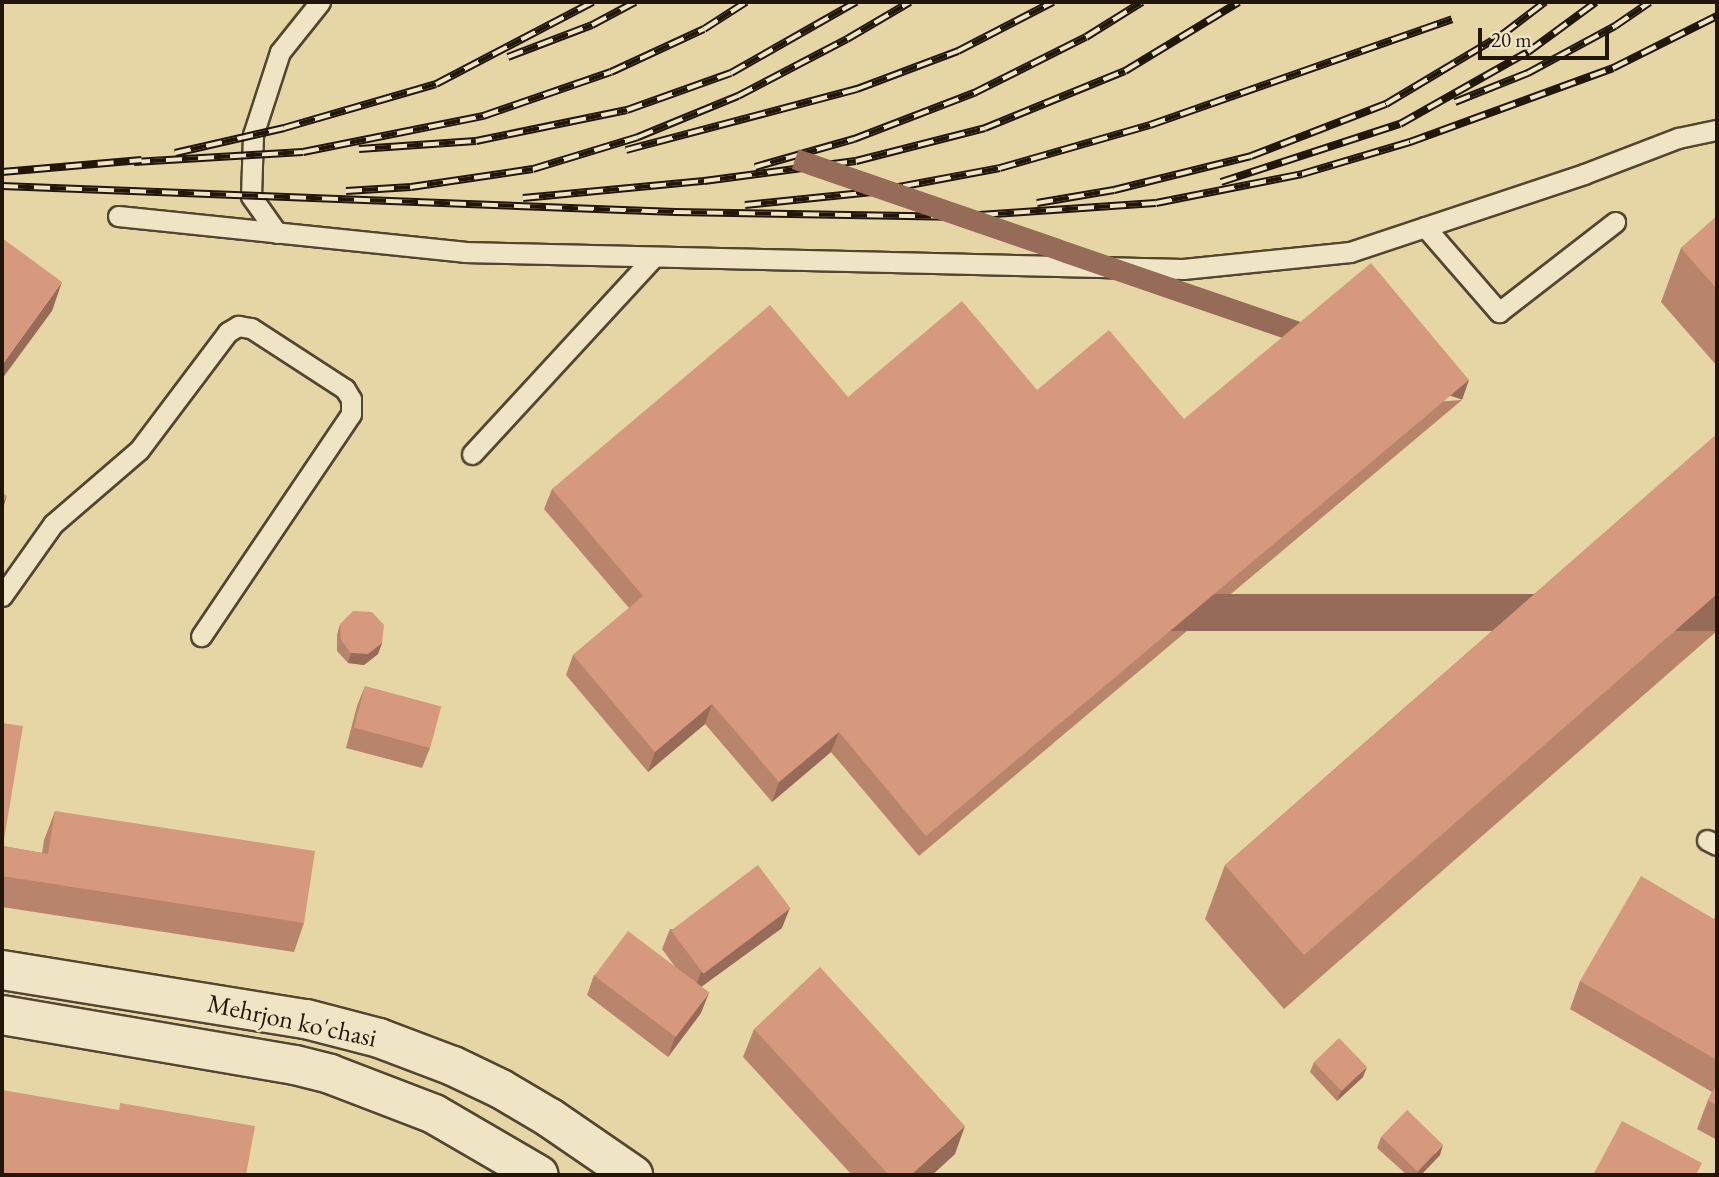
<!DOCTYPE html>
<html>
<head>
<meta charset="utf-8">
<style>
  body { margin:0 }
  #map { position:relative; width:1719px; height:1177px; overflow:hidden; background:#e6d6a5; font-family:"EB Garamond",serif }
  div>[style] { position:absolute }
  .roads { filter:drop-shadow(2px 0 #534631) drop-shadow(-2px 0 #534631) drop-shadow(0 2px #534631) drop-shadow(0 -2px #534631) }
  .service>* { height:19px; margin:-9.5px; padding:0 9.5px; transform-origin:9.5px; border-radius:9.5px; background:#efe4c4 }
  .secondary>* { height:38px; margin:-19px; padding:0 19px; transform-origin:19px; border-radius:19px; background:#efe4c4 }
  .rail>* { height:8px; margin-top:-4px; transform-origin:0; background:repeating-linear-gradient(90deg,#efe4c4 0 16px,#22160a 0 32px); box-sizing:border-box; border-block:2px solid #22160a }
  .wall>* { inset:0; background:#b9846c }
  .shaded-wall>* { inset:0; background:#966b58; transform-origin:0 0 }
  .building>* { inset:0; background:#d7997d; transform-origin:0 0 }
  span { translate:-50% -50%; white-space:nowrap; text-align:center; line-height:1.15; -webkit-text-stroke:5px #efe4c4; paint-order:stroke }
  .street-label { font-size:26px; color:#22160a }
  .frame { position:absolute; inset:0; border:4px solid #22160a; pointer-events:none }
  .scale { position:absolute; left:1478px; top:28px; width:131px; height:32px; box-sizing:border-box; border:4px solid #22160a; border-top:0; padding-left:9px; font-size:21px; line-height:24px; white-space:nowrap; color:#22160a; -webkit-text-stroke:5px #efe4c4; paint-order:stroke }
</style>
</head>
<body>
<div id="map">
  <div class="roads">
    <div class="service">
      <i style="left:118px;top:216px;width:348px;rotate:5.9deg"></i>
      <i style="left:464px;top:252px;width:719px;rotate:1.35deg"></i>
      <i style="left:1183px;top:269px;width:168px;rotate:-5.8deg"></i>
      <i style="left:1350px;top:252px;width:247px;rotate:-18.4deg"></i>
      <i style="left:1584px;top:174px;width:101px;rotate:-21deg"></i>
      <i style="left:1678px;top:138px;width:40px;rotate:-12deg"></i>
      <i style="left:1425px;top:227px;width:113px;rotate:49deg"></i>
      <i style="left:1499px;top:312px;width:147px;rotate:-37.8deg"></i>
      <i style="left:277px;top:233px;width:45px;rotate:-125.1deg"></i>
      <i style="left:251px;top:196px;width:61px;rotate:-88.1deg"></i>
      <i style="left:253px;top:135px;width:87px;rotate:-72deg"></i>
      <i style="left:280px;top:52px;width:64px;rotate:-51.3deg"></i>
      <i style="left:472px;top:454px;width:268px;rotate:-47.3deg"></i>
      <i style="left:2px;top:596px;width:88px;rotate:-54.7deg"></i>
      <i style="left:53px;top:524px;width:113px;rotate:-40.7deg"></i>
      <i style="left:139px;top:450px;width:148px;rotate:-53deg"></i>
      <i style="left:228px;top:332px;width:12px;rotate:-31deg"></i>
      <i style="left:238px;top:326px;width:13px;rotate:9deg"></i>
      <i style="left:251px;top:328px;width:112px;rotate:33deg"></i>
      <i style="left:345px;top:389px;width:12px;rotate:59deg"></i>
      <i style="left:351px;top:399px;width:15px;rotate:90deg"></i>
      <i style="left:351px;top:414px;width:268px;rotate:124deg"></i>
      <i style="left:1707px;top:840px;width:11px;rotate:27deg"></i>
    </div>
    <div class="secondary">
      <i style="left:2px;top:970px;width:308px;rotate:9.2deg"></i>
      <i style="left:306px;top:1019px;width:75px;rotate:14.6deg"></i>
      <i style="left:379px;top:1038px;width:79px;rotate:20.7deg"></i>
      <i style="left:453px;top:1066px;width:53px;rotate:25.6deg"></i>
      <i style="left:501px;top:1089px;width:57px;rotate:30.6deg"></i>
      <i style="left:550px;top:1118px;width:101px;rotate:34.5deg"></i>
      <i style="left:2px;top:1015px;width:297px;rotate:9.7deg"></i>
      <i style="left:295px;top:1065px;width:36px;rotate:14deg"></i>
      <i style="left:330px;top:1074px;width:111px;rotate:21deg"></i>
      <i style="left:434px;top:1114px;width:121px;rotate:30.2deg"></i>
    </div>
  </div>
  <div class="rail">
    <i style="left:508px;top:57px;width:90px;rotate:-20.9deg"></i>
    <i style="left:592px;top:25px;width:49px;rotate:-28.1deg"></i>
    <i style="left:1455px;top:102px;width:79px;rotate:-21.7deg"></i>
    <i style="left:1528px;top:73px;width:99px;rotate:-28.4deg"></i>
    <i style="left:1615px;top:26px;width:42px;rotate:-34.4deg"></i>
    <i style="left:359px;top:149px;width:117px;rotate:-3.9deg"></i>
    <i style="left:476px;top:141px;width:154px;rotate:-11.6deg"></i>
    <i style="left:627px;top:110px;width:110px;rotate:-19.6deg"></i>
    <i style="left:731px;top:73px;width:144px;rotate:-29.6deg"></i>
    <i style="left:626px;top:150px;width:239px;rotate:-14.8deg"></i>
    <i style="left:857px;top:89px;width:108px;rotate:-20.6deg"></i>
    <i style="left:958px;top:51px;width:107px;rotate:-27.3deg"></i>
    <i style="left:175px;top:153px;width:112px;rotate:-12.9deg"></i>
    <i style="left:284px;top:128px;width:158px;rotate:-16.1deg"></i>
    <i style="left:436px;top:84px;width:177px;rotate:-27.6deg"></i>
    <i style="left:134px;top:162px;width:169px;rotate:-3.4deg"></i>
    <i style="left:303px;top:152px;width:184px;rotate:-11.3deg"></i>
    <i style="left:483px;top:116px;width:135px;rotate:-19deg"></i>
    <i style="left:611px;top:72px;width:102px;rotate:-24.8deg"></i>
    <i style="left:704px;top:29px;width:50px;rotate:-32.7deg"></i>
    <i style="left:755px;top:167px;width:103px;rotate:-15.8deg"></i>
    <i style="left:854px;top:139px;width:129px;rotate:-21deg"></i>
    <i style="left:974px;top:93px;width:125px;rotate:-26.6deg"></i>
    <i style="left:1086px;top:37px;width:66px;rotate:-32deg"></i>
    <i style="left:2px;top:172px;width:140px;rotate:-4.9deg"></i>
    <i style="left:1221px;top:182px;width:188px;rotate:-18deg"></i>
    <i style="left:1400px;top:124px;width:147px;rotate:-29.4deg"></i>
    <i style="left:1528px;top:52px;width:84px;rotate:-36.3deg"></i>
    <i style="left:2px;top:186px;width:674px;rotate:2.21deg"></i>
    <i style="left:675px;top:212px;width:275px;rotate:1deg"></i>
    <i style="left:950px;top:217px;width:206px;rotate:-3.9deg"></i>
    <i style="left:1156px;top:203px;width:149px;rotate:-11.2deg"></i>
    <i style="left:1302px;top:174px;width:113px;rotate:-16.5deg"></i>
    <i style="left:1410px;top:142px;width:216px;rotate:-20deg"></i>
    <i style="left:1613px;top:68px;width:116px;rotate:-26.6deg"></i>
    <i style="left:346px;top:191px;width:65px;rotate:-3.5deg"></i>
    <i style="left:411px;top:187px;width:123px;rotate:-8.4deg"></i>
    <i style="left:533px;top:169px;width:110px;rotate:-16.9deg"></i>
    <i style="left:638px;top:137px;width:108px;rotate:-22.3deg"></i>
    <i style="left:738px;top:96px;width:123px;rotate:-27.6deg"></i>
    <i style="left:847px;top:39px;width:73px;rotate:-30.4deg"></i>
    <i style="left:523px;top:198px;width:182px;rotate:-5.4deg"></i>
    <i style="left:704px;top:181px;width:153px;rotate:-7.5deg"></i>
    <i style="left:856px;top:161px;width:133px;rotate:-14.3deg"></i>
    <i style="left:985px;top:128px;width:151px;rotate:-22.2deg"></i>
    <i style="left:1125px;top:71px;width:133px;rotate:-31.2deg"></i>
    <i style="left:1037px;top:203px;width:78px;rotate:-9.6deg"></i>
    <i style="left:1114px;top:190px;width:141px;rotate:-13.9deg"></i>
    <i style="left:1251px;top:156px;width:145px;rotate:-21.1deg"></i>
    <i style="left:1386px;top:104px;width:136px;rotate:-30.9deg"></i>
    <i style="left:1503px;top:34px;width:53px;rotate:-37.3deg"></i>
    <i style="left:745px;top:205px;width:128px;rotate:-5.8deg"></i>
    <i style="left:872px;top:192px;width:130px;rotate:-10.6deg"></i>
    <i style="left:1000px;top:168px;width:156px;rotate:-16deg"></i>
    <i style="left:1150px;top:125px;width:320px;rotate:-19.3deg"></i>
  </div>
  <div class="wall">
    <i style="clip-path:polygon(1717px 216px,1717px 366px,1661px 302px,1681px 248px)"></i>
    <i style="clip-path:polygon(1037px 390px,1184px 419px,1462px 400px,919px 856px,831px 752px,772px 802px,705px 724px,648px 772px,566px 675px,573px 655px,629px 608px,544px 509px,552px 489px,848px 397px)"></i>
    <i style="clip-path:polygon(1717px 434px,1717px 631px,1284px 1009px,1205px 919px,1225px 865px)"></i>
    <i style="clip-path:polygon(340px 624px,382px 643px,378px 654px,364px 665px,348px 663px,337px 651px,337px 635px)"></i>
    <i style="clip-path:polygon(365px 686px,430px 748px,422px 768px,346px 748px,357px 706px)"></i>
    <i style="clip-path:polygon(2px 723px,3px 846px,42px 853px,44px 840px,55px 811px,304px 923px,294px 952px,2px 907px)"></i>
    <i style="clip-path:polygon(1717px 915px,1717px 1140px,1697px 1129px,1708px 1100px,1712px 1092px,1570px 1009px,1580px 981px,1714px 919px)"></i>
    <i style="clip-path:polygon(782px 928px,701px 987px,701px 1013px,668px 1057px,587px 995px,594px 975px,676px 968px,662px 949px,670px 929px)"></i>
    <i style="clip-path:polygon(754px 1029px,955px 1154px,932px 1175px,852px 1175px,743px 1057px)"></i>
    <i style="clip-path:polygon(1314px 1062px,1363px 1077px,1337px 1101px,1310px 1072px)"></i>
    <i style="clip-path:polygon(1381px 1137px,1440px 1155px,1421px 1175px,1407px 1175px,1377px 1148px)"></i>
  </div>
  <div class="shaded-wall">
    <i style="clip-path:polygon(62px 282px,52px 311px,2px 379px,2px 365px)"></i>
    <i style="left:1469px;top:380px;width:21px;height:709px;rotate:109deg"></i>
    <i style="clip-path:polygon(7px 496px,2px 511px,2px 504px)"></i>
    <i style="left:1717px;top:594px;width:37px;height:549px;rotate:90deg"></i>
    <i style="clip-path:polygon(382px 643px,378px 654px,364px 665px,348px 663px,351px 653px)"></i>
    <i style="clip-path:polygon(712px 704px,705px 724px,648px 772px,655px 752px)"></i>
    <i style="clip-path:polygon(839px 732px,831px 752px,772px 802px,779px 782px)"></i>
    <i style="clip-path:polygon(790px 908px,782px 928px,694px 992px,701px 972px)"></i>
    <i style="clip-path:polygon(709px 993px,701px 1013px,668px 1057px,675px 1037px)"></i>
    <i style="clip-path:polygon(1367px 1067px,1363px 1077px,1337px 1101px,1341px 1091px)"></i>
    <i style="clip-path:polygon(965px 1126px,955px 1154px,932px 1175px,911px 1175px)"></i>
    <i style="clip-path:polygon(1443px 1145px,1440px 1155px,1421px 1175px,1417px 1175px,1418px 1172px)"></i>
  </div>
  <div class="building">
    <i style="clip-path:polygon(1717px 216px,1717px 289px,1681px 248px)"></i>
    <i style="clip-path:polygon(2px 238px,62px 282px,2px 365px)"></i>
    <i style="clip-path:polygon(1371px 263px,1469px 380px,926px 836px,839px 732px,779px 782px,712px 704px,655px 752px,573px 655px,643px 596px,552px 489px,770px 305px,848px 397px,962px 301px,1037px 390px,1109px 330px,1184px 419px)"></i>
    <i style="clip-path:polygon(1717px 434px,1717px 594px,1304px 955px,1225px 865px)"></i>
    <i style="clip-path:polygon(2px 492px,7px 496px,2px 504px)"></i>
    <i style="clip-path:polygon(353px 611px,372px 612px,384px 625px,382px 643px,368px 654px,351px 653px,341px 640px,340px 624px)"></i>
    <i style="left:365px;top:686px;width:79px;height:43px;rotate:15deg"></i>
    <i style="clip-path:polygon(2px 723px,23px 726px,3px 846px,48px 854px,55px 811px,315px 851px,304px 923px,2px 876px)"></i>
    <i style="left:758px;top:865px;width:54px;height:109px;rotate:53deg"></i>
    <i style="clip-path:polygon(1641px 876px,1714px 919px,1717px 915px,1717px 1060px,1580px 981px)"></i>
    <i style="left:628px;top:931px;width:102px;height:56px;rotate:37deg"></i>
    <i style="clip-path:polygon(820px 967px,965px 1126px,911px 1175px,889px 1175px,754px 1029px)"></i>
    <i style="left:1339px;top:1038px;width:40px;height:35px;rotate:46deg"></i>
    <i style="clip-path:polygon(1717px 1084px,1717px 1106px,1708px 1100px)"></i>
    <i style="clip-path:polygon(2px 1090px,119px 1110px,120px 1103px,255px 1126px,246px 1175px,2px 1175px)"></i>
    <i style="left:1407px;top:1110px;width:50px;height:37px;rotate:44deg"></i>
    <i style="clip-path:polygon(1622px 1121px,1702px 1163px,1696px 1175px,1593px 1175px)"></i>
  </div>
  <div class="street-label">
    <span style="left:292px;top:1021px;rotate:12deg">Mehrjon ko'chasi</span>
  </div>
  <div class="frame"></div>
  <div class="scale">20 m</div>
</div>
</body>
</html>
